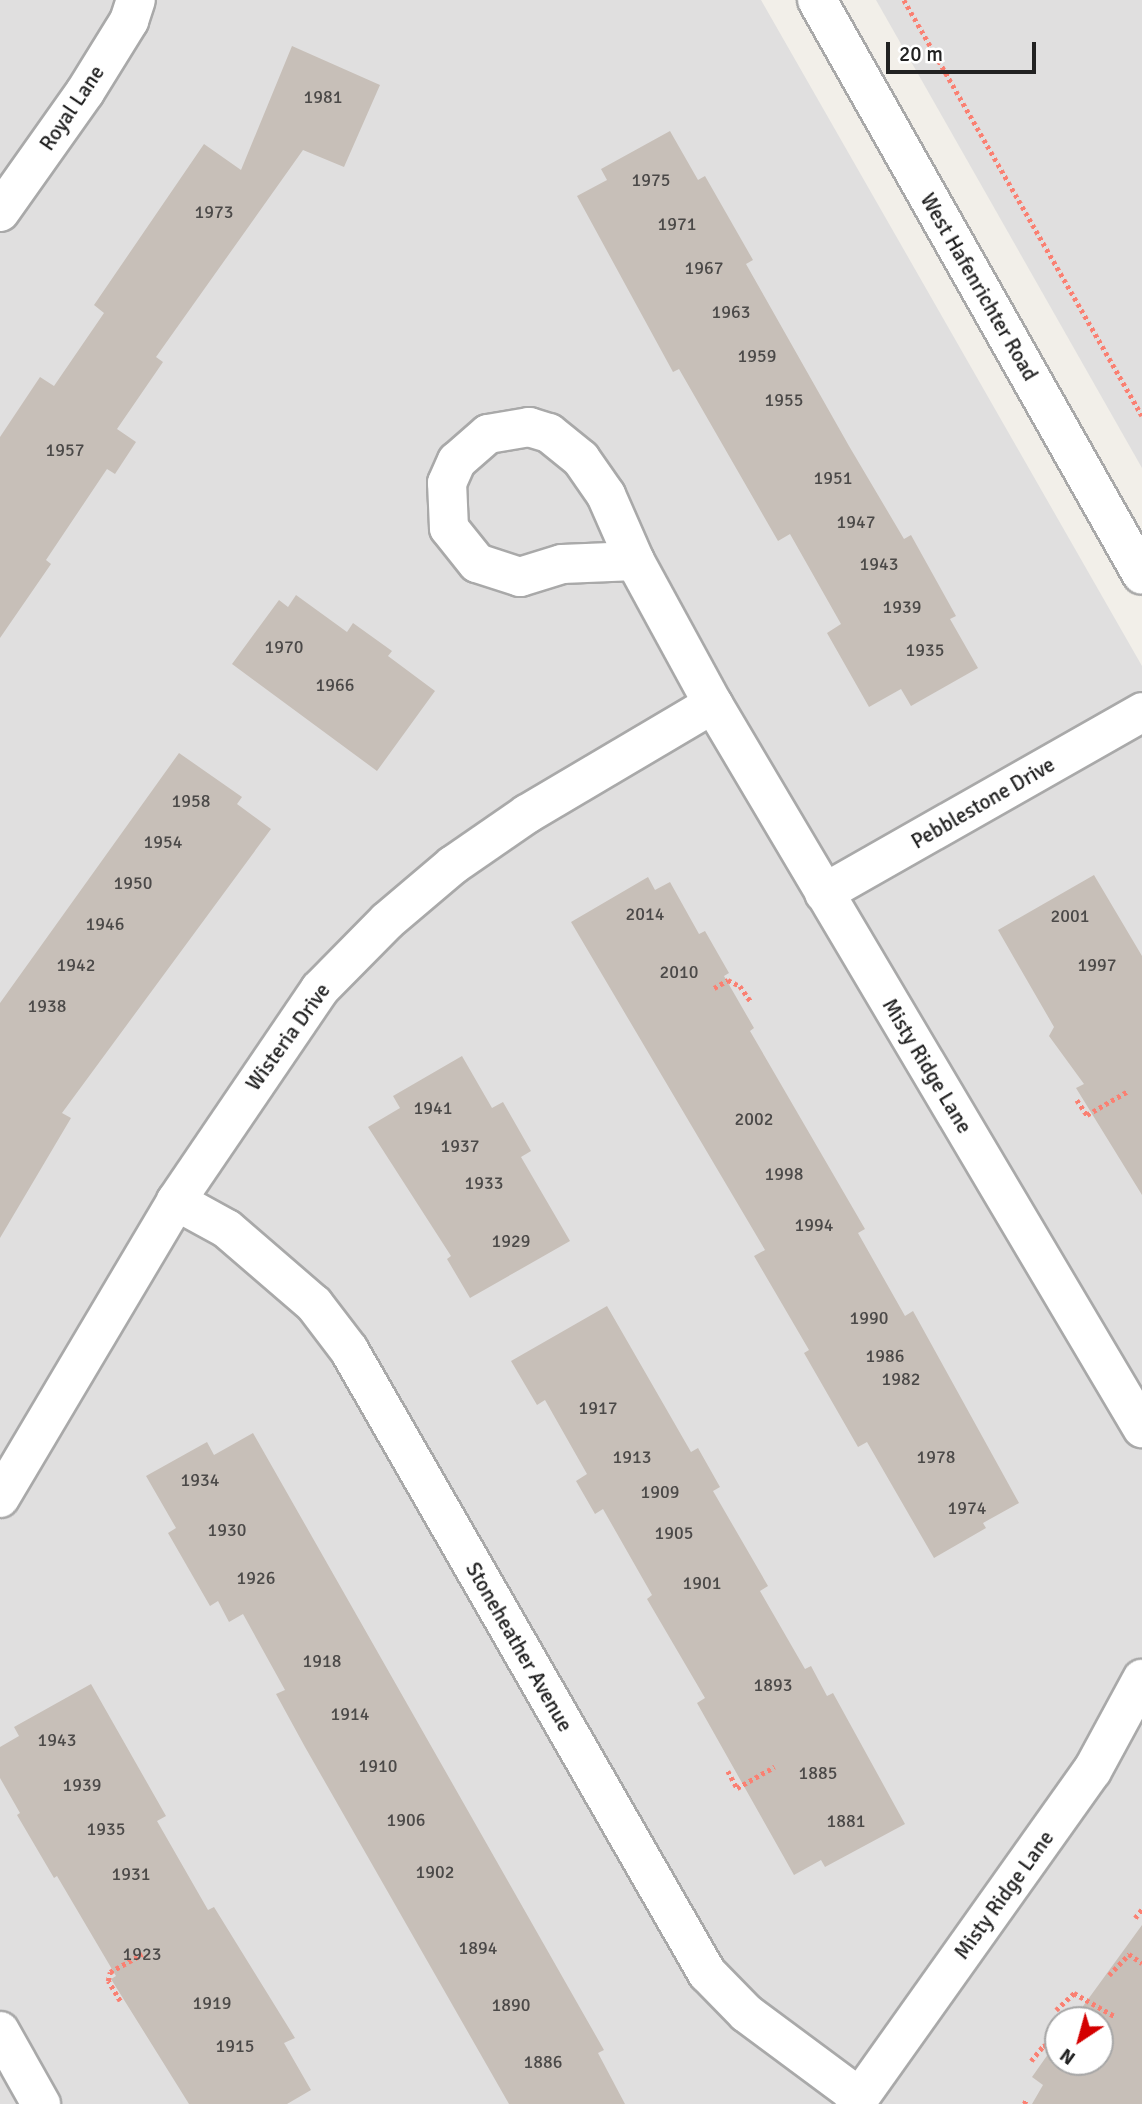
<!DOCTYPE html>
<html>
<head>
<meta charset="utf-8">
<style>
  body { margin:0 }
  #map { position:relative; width:1142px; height:2104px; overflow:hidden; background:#f2efe9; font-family:Signika,sans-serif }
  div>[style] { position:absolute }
  .residential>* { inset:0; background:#e0dfdf }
  .building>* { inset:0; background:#c7bfb8 }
  .path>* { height:4.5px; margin-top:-2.25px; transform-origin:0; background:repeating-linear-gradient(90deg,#fa8072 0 3.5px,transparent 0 7px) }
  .roads { filter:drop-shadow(2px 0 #a9a9a9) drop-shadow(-2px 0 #a9a9a9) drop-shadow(0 2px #a9a9a9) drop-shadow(0 -2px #a9a9a9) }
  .minor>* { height:38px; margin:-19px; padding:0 19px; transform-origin:19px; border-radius:19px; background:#fff }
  span { translate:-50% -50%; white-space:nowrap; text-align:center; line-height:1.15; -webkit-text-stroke:5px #fff; paint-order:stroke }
  .number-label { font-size:18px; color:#4b4948 }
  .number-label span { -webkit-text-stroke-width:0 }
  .street-label { font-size:21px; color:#222 }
  .north { position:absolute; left:1044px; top:2006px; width:70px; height:70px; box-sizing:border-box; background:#fff; border:2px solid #a7a7a7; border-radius:50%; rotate:216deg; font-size:19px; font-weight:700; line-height:28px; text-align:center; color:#222 }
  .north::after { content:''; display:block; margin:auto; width:24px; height:32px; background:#d40000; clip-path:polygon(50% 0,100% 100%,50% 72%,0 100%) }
  .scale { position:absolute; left:886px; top:42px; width:150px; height:32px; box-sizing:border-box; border:4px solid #222; border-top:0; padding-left:9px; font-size:21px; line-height:24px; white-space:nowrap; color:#222; -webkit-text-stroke:5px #fff; paint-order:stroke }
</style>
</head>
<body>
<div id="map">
  <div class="residential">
    <i style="clip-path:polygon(evenodd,0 0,761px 0,1142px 666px,1142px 2104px,0 2104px,0 0,1058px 2020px,1100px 2020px,1100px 2062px,1058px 2062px,1058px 2020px)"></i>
    <i style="clip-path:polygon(876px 0,1142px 0,1142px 468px)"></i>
  </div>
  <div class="building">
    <i style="clip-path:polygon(292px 46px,380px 85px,344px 167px,303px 150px,156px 357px,163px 362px,117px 429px,136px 442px,115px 474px,107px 469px,46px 560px,51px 564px,0 638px,0 437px,40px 377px,54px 386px,104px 313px,94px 305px,204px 144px,241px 170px)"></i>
    <i style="clip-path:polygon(670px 131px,698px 180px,705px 176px,753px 260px,746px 264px,849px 446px,904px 539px,911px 535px,956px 616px,950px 619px,978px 668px,911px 706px,901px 689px,869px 707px,827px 633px,841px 624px,790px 534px,778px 541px,679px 369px,673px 372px,577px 196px,607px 180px,601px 169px)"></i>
    <i style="clip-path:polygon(296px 595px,347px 632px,353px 623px,392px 651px,388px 656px,435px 691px,377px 771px,232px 664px,279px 600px,288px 607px)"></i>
    <i style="clip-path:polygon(179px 753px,242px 797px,237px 804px,271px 829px,62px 1113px,71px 1118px,0 1238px,0 1003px)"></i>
    <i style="clip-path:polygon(1094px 875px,1142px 956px,1142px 1195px,1076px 1088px,1084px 1084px,1049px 1036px,1054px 1027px,998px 930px)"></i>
    <i style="clip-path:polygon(648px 877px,655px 890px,670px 882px,699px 934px,705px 931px,729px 973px,724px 976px,754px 1028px,750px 1031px,865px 1229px,858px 1233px,905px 1316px,913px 1311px,1019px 1503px,983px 1523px,986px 1528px,934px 1558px,867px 1442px,858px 1447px,804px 1353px,809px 1350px,754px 1256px,765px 1250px,571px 922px)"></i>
    <i style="clip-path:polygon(462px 1056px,492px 1108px,503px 1102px,531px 1151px,521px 1157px,570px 1241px,470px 1298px,447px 1259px,451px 1256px,368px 1127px,400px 1108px,393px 1096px)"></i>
    <i style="clip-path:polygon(607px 1306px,691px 1452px,698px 1448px,720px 1487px,713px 1491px,768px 1586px,760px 1591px,805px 1669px,811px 1666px,827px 1696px,833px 1693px,905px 1824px,825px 1867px,821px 1860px,794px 1875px,697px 1703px,705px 1698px,647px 1599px,652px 1595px,603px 1509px,595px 1514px,576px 1481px,587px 1474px,545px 1400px,537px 1405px,511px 1361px)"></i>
    <i style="clip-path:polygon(253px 1433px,604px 2050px,598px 2053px,625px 2104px,509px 2104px,305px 1747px,276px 1694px,285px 1690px,243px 1614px,229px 1622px,218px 1601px,210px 1606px,168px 1533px,176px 1528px,146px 1476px,207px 1442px,214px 1455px)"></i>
    <i style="clip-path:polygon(91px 1684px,166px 1816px,157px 1821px,208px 1910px,214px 1907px,295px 2038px,284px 2043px,311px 2090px,287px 2104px,189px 2104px,111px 1979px,116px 1976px,57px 1876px,54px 1878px,17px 1815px,20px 1813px,0 1778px,0 1747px,19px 1736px,14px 1727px)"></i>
    <i style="clip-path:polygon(1142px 1925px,1142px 2104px,1032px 2104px,1043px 2085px,1032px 2077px,1058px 2040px,1058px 2062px,1100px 2062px,1100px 2020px,1073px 2020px)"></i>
  </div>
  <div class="path">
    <i style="left:904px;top:0;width:479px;rotate:60.2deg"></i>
    <i style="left:714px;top:988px;width:16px;rotate:-30deg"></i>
    <i style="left:728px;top:980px;width:13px;rotate:27deg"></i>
    <i style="left:740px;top:986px;width:19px;rotate:55deg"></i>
    <i style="left:1077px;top:1100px;width:18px;rotate:56deg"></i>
    <i style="left:1087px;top:1115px;width:48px;rotate:-30.3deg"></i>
    <i style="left:728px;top:1771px;width:19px;rotate:62deg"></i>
    <i style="left:737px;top:1788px;width:43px;rotate:-29.6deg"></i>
    <i style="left:1135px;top:1918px;width:11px;rotate:-52deg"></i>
    <i style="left:1109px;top:1975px;width:29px;rotate:-46deg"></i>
    <i style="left:1129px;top:1954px;width:16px;rotate:35deg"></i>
    <i style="left:120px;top:2001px;width:23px;rotate:-121deg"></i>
    <i style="left:108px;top:1981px;width:9px;rotate:-77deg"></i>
    <i style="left:110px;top:1972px;width:37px;rotate:-29deg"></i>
    <i style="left:1056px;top:2010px;width:25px;rotate:-43deg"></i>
    <i style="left:1074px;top:1993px;width:48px;rotate:29.7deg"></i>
    <i style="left:1031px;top:2061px;width:19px;rotate:-51deg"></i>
    <i style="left:1043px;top:2046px;width:7px;rotate:-16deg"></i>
    <i style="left:1050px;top:2044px;width:9px;rotate:32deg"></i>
    <i style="left:1074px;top:2062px;width:7px;rotate:45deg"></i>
    <i style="left:1024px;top:2104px;width:4px;rotate:-63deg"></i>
  </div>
  <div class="roads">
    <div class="minor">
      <i style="left:817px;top:0;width:660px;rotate:60.52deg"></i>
      <i style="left:0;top:212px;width:147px;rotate:-54.7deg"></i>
      <i style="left:85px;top:92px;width:84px;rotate:-58.2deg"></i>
      <i style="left:129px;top:21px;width:22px;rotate:-72deg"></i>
      <i style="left:635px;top:561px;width:73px;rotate:177.6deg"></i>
      <i style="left:562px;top:564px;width:44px;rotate:162.8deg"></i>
      <i style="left:520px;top:577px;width:45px;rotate:-162deg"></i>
      <i style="left:477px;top:563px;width:45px;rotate:-128.7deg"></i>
      <i style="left:449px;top:528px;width:45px;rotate:-92.5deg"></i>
      <i style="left:447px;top:483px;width:24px;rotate:-66deg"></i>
      <i style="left:457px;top:461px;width:41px;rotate:-41.1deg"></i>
      <i style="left:488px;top:434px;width:42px;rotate:-9.7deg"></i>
      <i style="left:529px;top:427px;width:21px;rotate:17deg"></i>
      <i style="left:549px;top:433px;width:41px;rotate:39.1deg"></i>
      <i style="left:581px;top:459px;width:44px;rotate:55.2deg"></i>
      <i style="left:606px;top:495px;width:72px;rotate:66.3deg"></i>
      <i style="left:635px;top:561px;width:163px;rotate:61.4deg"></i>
      <i style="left:713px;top:704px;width:842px;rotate:59.35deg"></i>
      <i style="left:824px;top:893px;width:366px;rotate:-29.6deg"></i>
      <i style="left:176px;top:1201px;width:58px;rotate:28.8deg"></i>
      <i style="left:227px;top:1229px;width:115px;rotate:40.8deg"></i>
      <i style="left:314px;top:1304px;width:58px;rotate:52.7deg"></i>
      <i style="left:349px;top:1350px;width:719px;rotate:60.12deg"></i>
      <i style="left:707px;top:1973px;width:56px;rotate:45.7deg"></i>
      <i style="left:746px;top:2013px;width:141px;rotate:36.6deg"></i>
      <i style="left:0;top:1498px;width:345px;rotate:-59.3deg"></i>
      <i style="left:176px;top:1201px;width:256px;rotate:-55.8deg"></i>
      <i style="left:320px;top:989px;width:95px;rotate:-45.4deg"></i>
      <i style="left:387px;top:921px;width:87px;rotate:-40.3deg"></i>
      <i style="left:453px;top:865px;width:90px;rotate:-34.6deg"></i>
      <i style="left:527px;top:814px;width:216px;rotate:-30.6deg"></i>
      <i style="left:0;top:2031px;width:84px;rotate:60.7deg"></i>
      <i style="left:855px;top:2104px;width:409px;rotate:-54.6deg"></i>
      <i style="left:1092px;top:1771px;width:105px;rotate:-61.5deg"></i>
    </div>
  </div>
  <div class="number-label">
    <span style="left:323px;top:97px">1981</span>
    <span style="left:651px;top:180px">1975</span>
    <span style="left:214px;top:212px">1973</span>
    <span style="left:677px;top:224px">1971</span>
    <span style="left:704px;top:268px">1967</span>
    <span style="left:731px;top:312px">1963</span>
    <span style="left:757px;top:356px">1959</span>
    <span style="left:784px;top:400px">1955</span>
    <span style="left:65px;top:450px">1957</span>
    <span style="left:833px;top:478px">1951</span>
    <span style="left:856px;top:522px">1947</span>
    <span style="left:879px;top:564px">1943</span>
    <span style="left:902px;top:607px">1939</span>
    <span style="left:284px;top:647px">1970</span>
    <span style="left:925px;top:650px">1935</span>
    <span style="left:335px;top:685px">1966</span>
    <span style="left:191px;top:801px">1958</span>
    <span style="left:163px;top:842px">1954</span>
    <span style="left:133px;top:883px">1950</span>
    <span style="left:645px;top:914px">2014</span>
    <span style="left:1070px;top:916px">2001</span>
    <span style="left:105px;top:924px">1946</span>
    <span style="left:76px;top:965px">1942</span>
    <span style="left:1097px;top:965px">1997</span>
    <span style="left:679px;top:972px">2010</span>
    <span style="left:47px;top:1006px">1938</span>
    <span style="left:433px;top:1108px">1941</span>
    <span style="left:754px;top:1119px">2002</span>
    <span style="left:460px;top:1146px">1937</span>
    <span style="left:784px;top:1174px">1998</span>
    <span style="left:484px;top:1183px">1933</span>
    <span style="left:814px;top:1225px">1994</span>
    <span style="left:511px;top:1241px">1929</span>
    <span style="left:869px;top:1318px">1990</span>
    <span style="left:885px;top:1356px">1986</span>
    <span style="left:901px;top:1379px">1982</span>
    <span style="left:598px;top:1408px">1917</span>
    <span style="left:632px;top:1457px">1913</span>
    <span style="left:936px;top:1457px">1978</span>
    <span style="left:200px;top:1480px">1934</span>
    <span style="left:660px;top:1492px">1909</span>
    <span style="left:967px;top:1508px">1974</span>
    <span style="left:227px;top:1530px">1930</span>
    <span style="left:674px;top:1533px">1905</span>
    <span style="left:256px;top:1578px">1926</span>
    <span style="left:702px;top:1583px">1901</span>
    <span style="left:322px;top:1661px">1918</span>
    <span style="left:773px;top:1685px">1893</span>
    <span style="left:350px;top:1714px">1914</span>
    <span style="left:57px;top:1740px">1943</span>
    <span style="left:378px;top:1766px">1910</span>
    <span style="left:818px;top:1773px">1885</span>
    <span style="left:82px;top:1785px">1939</span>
    <span style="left:406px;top:1820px">1906</span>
    <span style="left:846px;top:1821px">1881</span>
    <span style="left:106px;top:1829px">1935</span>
    <span style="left:435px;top:1872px">1902</span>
    <span style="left:131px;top:1874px">1931</span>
    <span style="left:478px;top:1948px">1894</span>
    <span style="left:142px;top:1954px">1923</span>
    <span style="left:212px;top:2003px">1919</span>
    <span style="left:511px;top:2005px">1890</span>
    <span style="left:235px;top:2046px">1915</span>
    <span style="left:543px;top:2062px">1886</span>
  </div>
  <div class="street-label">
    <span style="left:72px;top:108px;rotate:-56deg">Royal Lane</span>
    <span style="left:979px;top:287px;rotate:60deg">West Hafenrichter Road</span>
    <span style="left:983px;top:803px;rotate:-30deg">Pebblestone Drive</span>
    <span style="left:288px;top:1037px;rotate:-54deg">Wisteria Drive</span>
    <span style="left:927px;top:1066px;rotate:59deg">Misty Ridge Lane</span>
    <span style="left:519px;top:1647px;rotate:60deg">Stoneheather Avenue</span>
    <span style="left:1004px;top:1895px;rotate:-54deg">Misty Ridge Lane</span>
  </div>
  <div class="north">N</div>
  <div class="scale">20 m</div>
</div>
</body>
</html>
